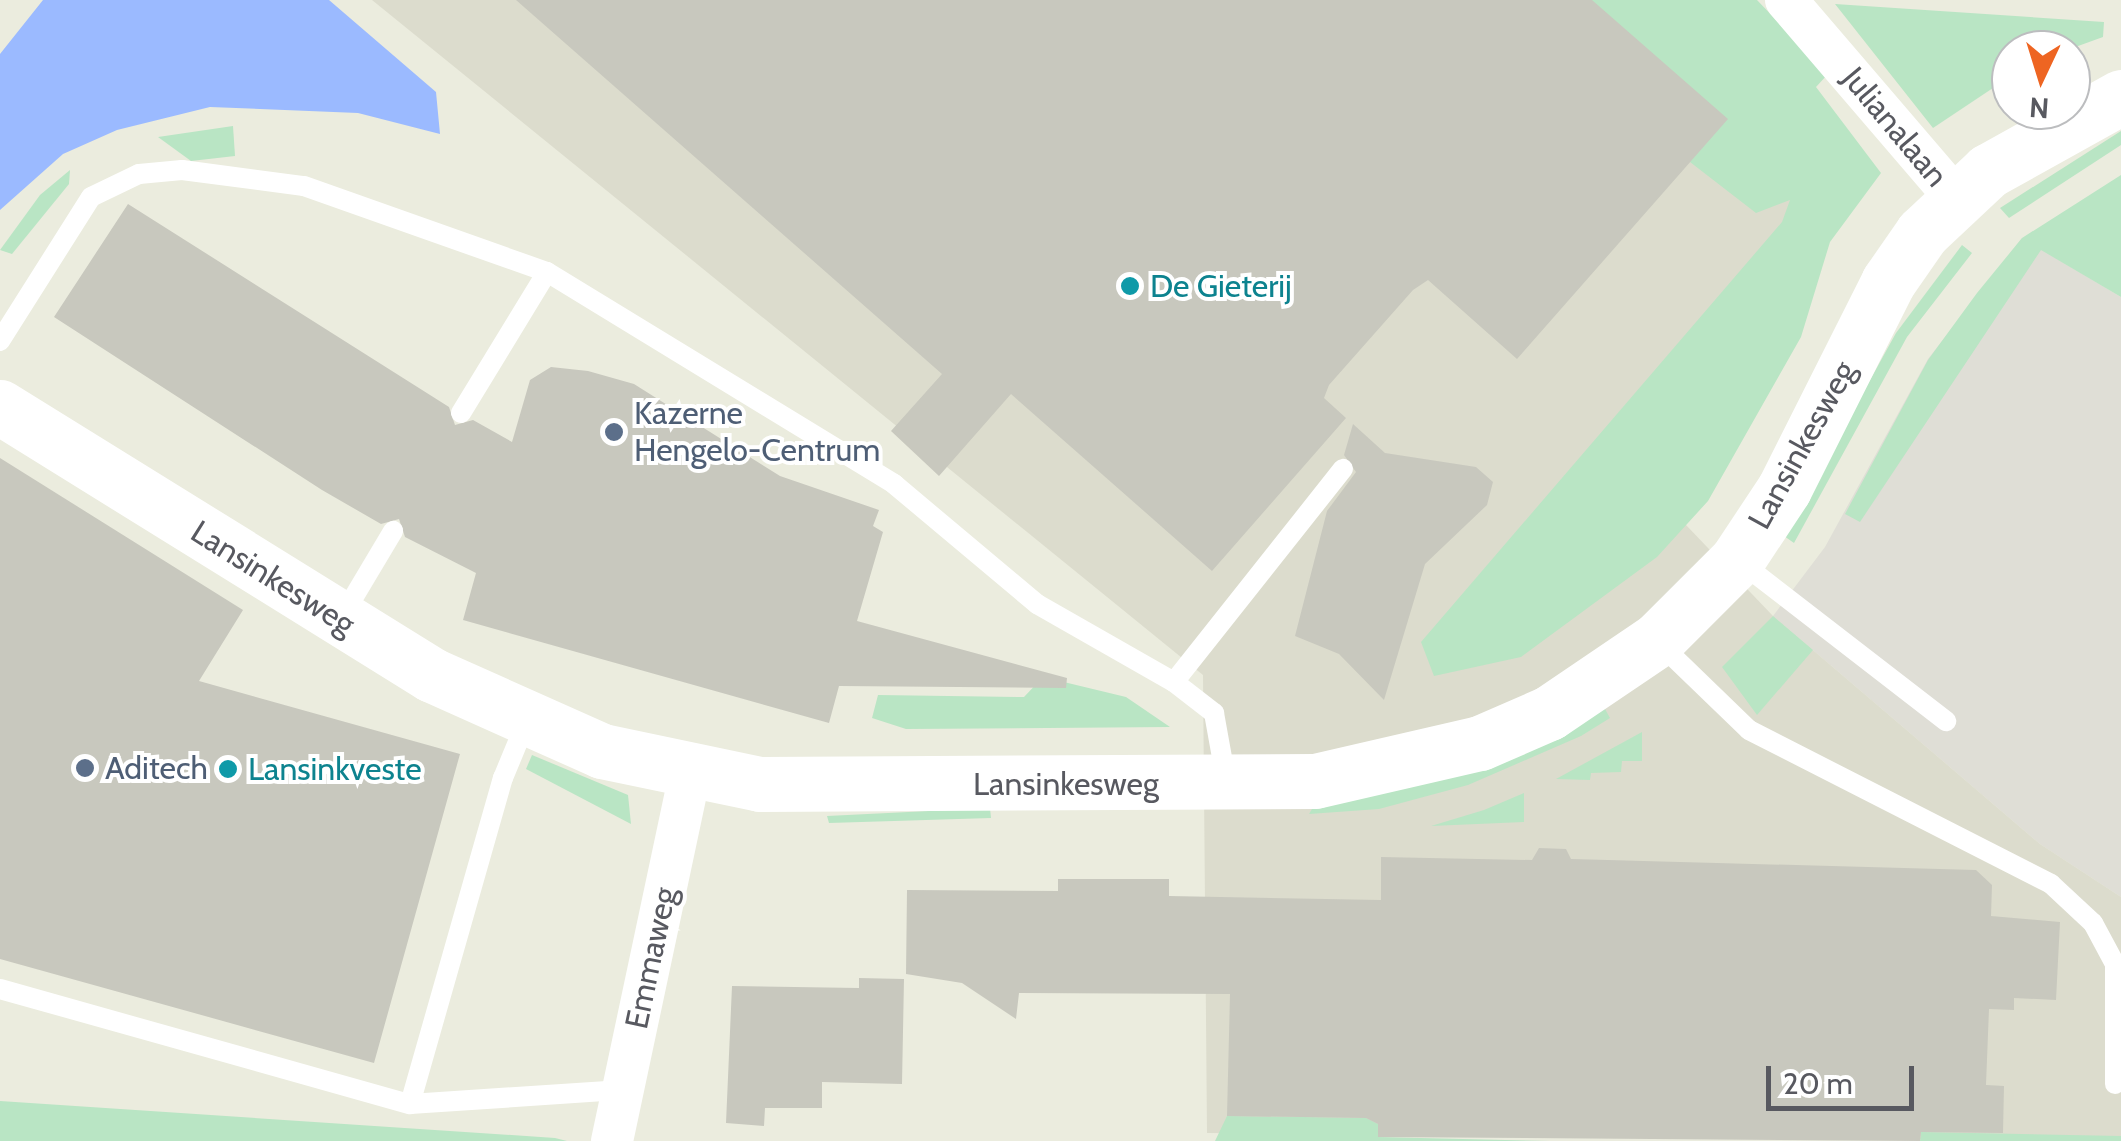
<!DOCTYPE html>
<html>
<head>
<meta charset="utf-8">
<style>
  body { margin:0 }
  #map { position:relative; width:2121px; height:1141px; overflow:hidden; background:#ebecde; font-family:Cabin,sans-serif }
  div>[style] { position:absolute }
  .industrial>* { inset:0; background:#dfded6 }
  .education>* { inset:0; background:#dcdccd }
  .green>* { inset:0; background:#b9e5c4 }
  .water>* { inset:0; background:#9bbaff }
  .building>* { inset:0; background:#c8c8be }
  .lane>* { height:20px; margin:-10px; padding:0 10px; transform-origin:10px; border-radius:10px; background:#fff }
  .street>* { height:42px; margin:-21px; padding:0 21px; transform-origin:21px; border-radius:21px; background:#fff }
  .secondary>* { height:55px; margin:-27.5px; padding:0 27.5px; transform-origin:27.5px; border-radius:27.5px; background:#fff }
  .dots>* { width:28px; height:28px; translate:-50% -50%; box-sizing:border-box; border:5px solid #fff; border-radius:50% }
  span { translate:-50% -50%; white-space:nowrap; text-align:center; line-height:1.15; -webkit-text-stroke:8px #fff; paint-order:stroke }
  .street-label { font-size:32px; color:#585960 }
  .culture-label { font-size:32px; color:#0d838f }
  .left { translate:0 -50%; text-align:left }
  .service-label { font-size:32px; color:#4e5e75 }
  .north { position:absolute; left:1991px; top:30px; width:100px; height:100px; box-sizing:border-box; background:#fff; border:2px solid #bcbdbf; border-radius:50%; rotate:184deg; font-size:28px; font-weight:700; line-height:40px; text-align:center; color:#585960 }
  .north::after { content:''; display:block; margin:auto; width:35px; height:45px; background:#ee6522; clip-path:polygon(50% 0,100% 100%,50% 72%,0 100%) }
  .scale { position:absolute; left:1766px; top:1066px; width:148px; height:45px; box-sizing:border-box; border:5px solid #585960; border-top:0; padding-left:12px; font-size:30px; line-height:35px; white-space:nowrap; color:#585960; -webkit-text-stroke:8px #fff; paint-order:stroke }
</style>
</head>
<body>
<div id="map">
  <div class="industrial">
    <i style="clip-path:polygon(2022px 238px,2121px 297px,2121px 897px,2040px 844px,1773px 616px,1825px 547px,1928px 359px)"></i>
  </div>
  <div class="education">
    <i style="clip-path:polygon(372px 0,1659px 0,1829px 137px,1665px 503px,1773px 616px,2040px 844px,2121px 897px,2121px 1141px,1207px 1133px,1203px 675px)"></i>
  </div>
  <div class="green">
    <i style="clip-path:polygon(1570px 0,1757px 0,1828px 74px,1816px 87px,1881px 173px,1830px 242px,1801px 337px,1708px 501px,1657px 557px,1521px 657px,1434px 676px,1421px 642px,1782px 222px,1790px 200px,1756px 213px,1690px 162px)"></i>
    <i style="clip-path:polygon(1835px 4px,2104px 22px,2103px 37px,2067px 50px,2011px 50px,2011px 76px,1933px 128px)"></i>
    <i style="clip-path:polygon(233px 126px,235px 156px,191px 161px,158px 137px)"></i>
    <i style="clip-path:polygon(2121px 131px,2121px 145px,2009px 218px,2000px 208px)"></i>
    <i style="clip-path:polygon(70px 170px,69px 184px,12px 254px,0 250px,40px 195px)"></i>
    <i style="clip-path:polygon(2121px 175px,2121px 297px,2041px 250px,1860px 522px,1845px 514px,1928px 360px,1977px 293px,2022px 238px)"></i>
    <i style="clip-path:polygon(1962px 245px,1972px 253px,1907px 337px,1794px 543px,1784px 536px,1896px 333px)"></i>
    <i style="clip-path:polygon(1773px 616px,1813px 650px,1757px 715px,1722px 667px)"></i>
    <i style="clip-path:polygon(1043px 677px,1126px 697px,1170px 727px,906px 729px,872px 718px,878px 695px,1024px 697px)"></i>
    <i style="clip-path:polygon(1605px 709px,1610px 718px,1581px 736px,1468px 785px,1379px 809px,1309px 814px,1315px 804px,1464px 774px)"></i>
    <i style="clip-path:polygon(1642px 732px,1642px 761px,1622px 761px,1621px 772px,1591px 773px,1590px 780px,1556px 779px)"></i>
    <i style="clip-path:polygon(532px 755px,628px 795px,631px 824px,526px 769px)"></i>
    <i style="clip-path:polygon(1524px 793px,1524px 822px,1431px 826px,1484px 810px)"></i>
    <i style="clip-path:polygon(990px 808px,991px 818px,829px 823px,827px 816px)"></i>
    <i style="clip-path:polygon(0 1101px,555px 1138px,567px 1141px,0 1141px)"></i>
    <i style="clip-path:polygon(1227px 1116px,1366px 1118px,1378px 1124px,1379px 1137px,1550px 1141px,1215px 1141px)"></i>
    <i style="clip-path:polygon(1921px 1132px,2121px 1136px,2121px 1141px,1920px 1141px)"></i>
  </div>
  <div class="water">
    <i style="clip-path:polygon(43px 0,329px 0,436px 92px,440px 134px,358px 113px,210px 107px,117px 130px,63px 154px,0 210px,0 54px)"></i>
  </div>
  <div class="building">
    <i style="clip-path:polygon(516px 0,1592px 0,1728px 119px,1517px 359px,1428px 280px,1413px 290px,1329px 385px,1324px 398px,1346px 418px,1212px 571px,1011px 394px,939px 476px,891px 431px,942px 374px)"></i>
    <i style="clip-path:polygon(128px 204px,449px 407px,455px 425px,473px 420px,512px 442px,530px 380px,551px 367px,588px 371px,634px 384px,780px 476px,879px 510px,873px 526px,883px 532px,857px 621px,1067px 678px,1066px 688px,839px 686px,829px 723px,463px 620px,476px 573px,405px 537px,399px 519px,381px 524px,322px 490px,54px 317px)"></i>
    <i style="clip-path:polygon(1353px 424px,1385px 453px,1476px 467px,1493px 482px,1487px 505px,1425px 564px,1384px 700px,1339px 654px,1295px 636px,1327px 511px,1356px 472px,1344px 455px)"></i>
    <i style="clip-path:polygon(0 458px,243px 610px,199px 681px,460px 754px,374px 1063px,0 959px)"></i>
    <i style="clip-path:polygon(1539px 848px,1566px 849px,1571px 859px,1976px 870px,1992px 885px,1991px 916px,2060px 922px,2056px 1000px,2014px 998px,2014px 1010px,1989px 1009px,1986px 1085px,2004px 1086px,2003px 1133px,1921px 1132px,1920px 1141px,1378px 1137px,1378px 1124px,1366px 1118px,1227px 1116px,1230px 994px,1019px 993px,1016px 1019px,962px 983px,906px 974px,907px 890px,1058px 891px,1058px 879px,1169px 879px,1169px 896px,1381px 900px,1381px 857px,1532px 860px)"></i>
    <i style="clip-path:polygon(859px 978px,904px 979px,902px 1084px,822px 1082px,822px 1108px,765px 1108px,764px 1126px,726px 1123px,732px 986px,859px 988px)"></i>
  </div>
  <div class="lane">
    <i style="left:0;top:341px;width:170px;rotate:-57.7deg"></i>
    <i style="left:91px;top:197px;width:53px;rotate:-25.6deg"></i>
    <i style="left:139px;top:174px;width:43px;rotate:-5.3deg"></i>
    <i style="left:182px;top:170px;width:123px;rotate:7.5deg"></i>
    <i style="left:304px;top:186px;width:258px;rotate:19.5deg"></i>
    <i style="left:547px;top:272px;width:407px;rotate:31.4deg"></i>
    <i style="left:894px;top:484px;width:187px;rotate:40deg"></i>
    <i style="left:1037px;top:604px;width:158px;rotate:29.7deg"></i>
    <i style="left:1174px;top:682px;width:51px;rotate:37.8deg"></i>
    <i style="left:1214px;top:713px;width:68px;rotate:79.8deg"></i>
    <i style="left:461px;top:413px;width:165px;rotate:-58.6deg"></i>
    <i style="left:1739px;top:561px;width:262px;rotate:37.7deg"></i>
    <i style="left:343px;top:615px;width:98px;rotate:-59.2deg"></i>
    <i style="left:1659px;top:643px;width:125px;rotate:44deg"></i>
    <i style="left:1749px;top:730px;width:339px;rotate:27deg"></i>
    <i style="left:2051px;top:884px;width:57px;rotate:42.9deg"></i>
    <i style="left:2093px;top:923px;width:47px;rotate:61.8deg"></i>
    <i style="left:2115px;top:964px;width:120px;rotate:90deg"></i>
    <i style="left:1174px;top:682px;width:272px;rotate:-51.6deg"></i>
    <i style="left:0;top:989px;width:426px;rotate:15.7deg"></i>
    <i style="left:410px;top:1104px;width:339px;rotate:-74.1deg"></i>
    <i style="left:503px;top:778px;width:63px;rotate:-67.5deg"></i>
    <i style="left:410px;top:1104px;width:213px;rotate:-3.8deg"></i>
  </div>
  <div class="street">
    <i style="left:1786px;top:0;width:260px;rotate:49.4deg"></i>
    <i style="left:612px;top:1141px;width:374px;rotate:-78deg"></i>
  </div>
  <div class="secondary">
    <i style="left:0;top:407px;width:508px;rotate:31.81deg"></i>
    <i style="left:432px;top:675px;width:186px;rotate:24.1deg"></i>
    <i style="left:602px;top:751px;width:161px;rotate:11.8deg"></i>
    <i style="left:760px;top:784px;width:555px;rotate:-0.31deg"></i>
    <i style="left:1315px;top:781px;width:169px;rotate:-13deg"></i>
    <i style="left:1480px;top:743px;width:75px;rotate:-23.5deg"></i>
    <i style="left:1549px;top:713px;width:130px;rotate:-34.1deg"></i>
    <i style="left:1657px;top:640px;width:113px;rotate:-45deg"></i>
    <i style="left:1737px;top:560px;width:85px;rotate:-56.5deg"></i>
    <i style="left:1784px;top:489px;width:232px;rotate:-63.3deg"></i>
    <i style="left:1888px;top:282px;width:60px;rotate:-55.2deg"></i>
    <i style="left:1922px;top:233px;width:91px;rotate:-43.2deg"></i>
    <i style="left:1988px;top:171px;width:152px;rotate:-29.1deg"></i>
  </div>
  <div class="dots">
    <i style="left:1130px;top:286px;background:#0f9aa8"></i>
    <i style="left:614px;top:432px;background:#5c6f8a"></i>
    <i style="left:85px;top:768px;background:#5c6f8a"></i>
    <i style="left:228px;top:769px;background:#0f9aa8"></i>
  </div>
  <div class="street-label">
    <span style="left:1895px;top:127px;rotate:50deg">Julianalaan</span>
    <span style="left:1802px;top:445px;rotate:-61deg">Lansinkesweg</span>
    <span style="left:273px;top:578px;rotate:32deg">Lansinkesweg</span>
    <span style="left:1066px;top:784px">Lansinkesweg</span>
    <span style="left:651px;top:958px;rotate:-78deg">Emmaweg</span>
  </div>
  <div class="culture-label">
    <span class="left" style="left:1150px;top:286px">De Gieterij</span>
    <span class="left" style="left:248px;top:769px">Lansinkveste</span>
  </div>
  <div class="service-label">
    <span class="left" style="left:634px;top:432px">Kazerne<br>Hengelo-Centrum</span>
    <span class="left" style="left:105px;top:768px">Aditech</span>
  </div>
  <div class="north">N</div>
  <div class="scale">20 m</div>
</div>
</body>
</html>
